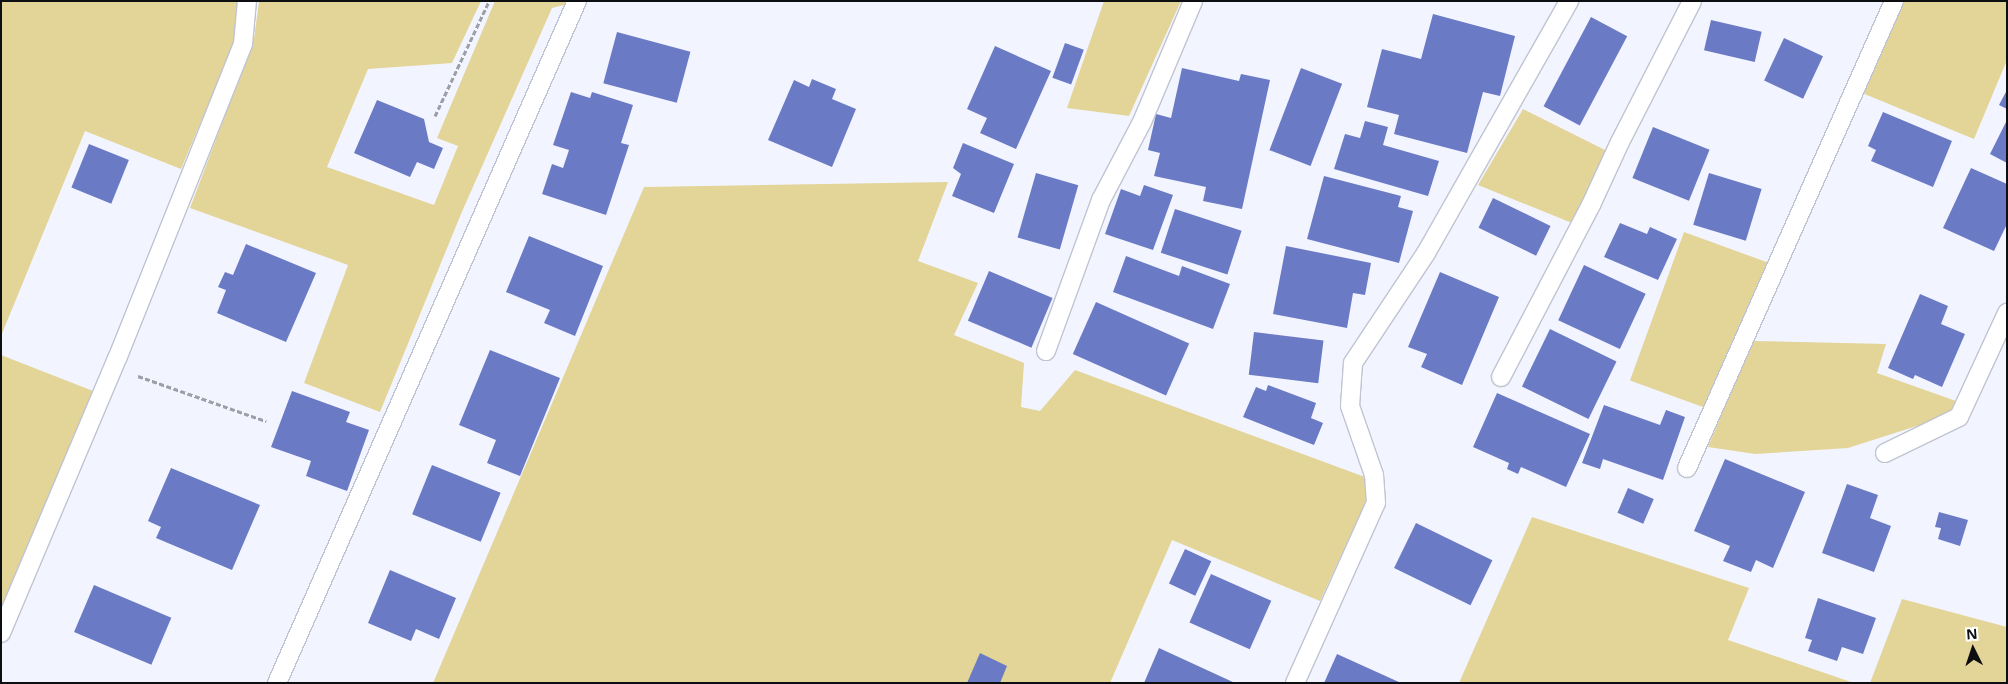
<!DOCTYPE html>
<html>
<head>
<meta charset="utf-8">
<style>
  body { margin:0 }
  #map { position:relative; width:2008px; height:684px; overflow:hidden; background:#f2f5ff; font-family:"Open Sans",sans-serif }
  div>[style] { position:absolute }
  .green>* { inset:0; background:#e3d498; transform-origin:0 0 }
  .building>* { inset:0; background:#6b7ac5; transform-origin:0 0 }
  .path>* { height:3px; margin-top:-1.5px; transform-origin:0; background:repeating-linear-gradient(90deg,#9d9fa7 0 5px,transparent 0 7.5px) }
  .roads { filter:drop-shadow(1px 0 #c0c4d1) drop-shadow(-1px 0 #c0c4d1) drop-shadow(0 1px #c0c4d1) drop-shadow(0 -1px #c0c4d1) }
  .service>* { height:18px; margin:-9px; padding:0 9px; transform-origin:9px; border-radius:9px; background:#fff }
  span { translate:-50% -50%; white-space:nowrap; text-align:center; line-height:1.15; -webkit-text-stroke:5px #fff; paint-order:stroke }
  .frame { position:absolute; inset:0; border:2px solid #0d0e12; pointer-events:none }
  .north { position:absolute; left:1948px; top:624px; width:50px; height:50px; -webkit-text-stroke:4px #fff; paint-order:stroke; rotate:356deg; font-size:14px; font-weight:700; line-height:20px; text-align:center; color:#0d0e12 }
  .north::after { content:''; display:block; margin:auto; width:18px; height:22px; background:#0d0e12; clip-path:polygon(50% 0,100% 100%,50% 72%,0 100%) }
</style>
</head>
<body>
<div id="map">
  <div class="green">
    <i style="clip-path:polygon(1px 1px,239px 1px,234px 43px,181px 169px,85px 131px,1px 336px)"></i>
    <i style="clip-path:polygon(259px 1px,481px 1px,452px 63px,368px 69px,327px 167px,434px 205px,458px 146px,437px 138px,495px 1px,568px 1px,568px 4px,552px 8px,461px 214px,380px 412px,304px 383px,348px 265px,190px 208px,254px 39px)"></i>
    <i style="clip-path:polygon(1104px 1px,1181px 1px,1129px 116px,1067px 108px)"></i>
    <i style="clip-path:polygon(1900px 1px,2007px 1px,2007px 60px,1974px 139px,1862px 93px)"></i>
    <i style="clip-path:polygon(1523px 109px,1609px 152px,1572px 223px,1478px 185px)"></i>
    <i style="clip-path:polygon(948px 182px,918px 261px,978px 283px,954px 335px,1024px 363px,1021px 407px,1040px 411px,1075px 370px,1365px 477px,1367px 493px,1364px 506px,1320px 601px,1172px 540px,1110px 683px,433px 683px,644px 187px)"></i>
    <i style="left:1684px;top:232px;width:93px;height:158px;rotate:20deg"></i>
    <i style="clip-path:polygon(1753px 341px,1886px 344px,1877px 373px,1956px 401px,1951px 415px,1848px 448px,1755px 454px,1708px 447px)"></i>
    <i style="clip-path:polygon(1px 355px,93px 391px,1px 610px)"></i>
    <i style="clip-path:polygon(1532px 517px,1749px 588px,1728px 640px,1854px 683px,1459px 683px)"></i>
    <i style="clip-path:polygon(1902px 599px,2007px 627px,2007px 683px,1870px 683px)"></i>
  </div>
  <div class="building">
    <i style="clip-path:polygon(1433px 14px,1515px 36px,1500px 96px,1483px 92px,1467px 153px,1394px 134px,1399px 115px,1367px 107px,1382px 49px,1421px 59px)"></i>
    <i style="left:1591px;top:17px;width:41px;height:101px;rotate:28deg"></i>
    <i style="left:1711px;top:20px;width:52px;height:31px;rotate:13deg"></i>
    <i style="left:617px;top:32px;width:76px;height:53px;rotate:15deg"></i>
    <i style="left:1784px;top:38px;width:43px;height:47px;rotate:25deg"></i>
    <i style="left:1065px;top:43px;width:20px;height:37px;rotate:20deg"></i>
    <i style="clip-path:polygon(995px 46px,1051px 71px,1016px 149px,980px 133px,987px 118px,967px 109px)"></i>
    <i style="clip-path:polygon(1182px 68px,1239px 81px,1241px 74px,1270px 80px,1242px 209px,1203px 201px,1206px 187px,1154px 176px,1160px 153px,1148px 150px,1156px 114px,1171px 118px)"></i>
    <i style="left:1301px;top:68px;width:44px;height:88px;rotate:21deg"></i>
    <i style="clip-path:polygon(812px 79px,836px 89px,832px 99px,856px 109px,832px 167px,768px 140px,794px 80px,809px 87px)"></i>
    <i style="clip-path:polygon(2007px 90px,2007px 109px,1999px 105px)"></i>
    <i style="clip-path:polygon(571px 92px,590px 98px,592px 92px,633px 105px,621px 143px,629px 145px,606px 215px,542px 194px,552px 164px,563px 168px,569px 150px,553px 145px)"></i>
    <i style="clip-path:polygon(377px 100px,424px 119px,429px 142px,443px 148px,434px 169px,417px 162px,410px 177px,354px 153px)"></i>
    <i style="clip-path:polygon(1883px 112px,1952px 141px,1933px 187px,1871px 161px,1876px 150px,1868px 146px)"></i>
    <i style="clip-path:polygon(2007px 120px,2007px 163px,1990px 154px)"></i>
    <i style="clip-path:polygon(1365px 121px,1388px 127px,1383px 145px,1439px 161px,1428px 196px,1334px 169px,1345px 134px,1360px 138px)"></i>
    <i style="left:1653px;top:127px;width:61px;height:55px;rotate:22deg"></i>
    <i style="clip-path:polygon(963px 143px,1014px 164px,994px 213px,952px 196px,961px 174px,953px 168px)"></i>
    <i style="left:89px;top:144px;width:43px;height:47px;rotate:22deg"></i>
    <i style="clip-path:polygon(1971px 168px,2007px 184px,2007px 224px,1994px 251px,1943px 228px)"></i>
    <i style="left:1036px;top:173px;width:44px;height:67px;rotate:16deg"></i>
    <i style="left:1709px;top:173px;width:55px;height:54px;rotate:17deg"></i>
    <i style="clip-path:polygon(1324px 176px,1401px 196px,1398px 207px,1413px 211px,1399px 263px,1307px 239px)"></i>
    <i style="clip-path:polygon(1144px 185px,1173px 195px,1153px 250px,1105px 234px,1121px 189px,1140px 196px)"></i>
    <i style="left:1493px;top:198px;width:64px;height:33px;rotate:26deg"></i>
    <i style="left:1175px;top:209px;width:70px;height:46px;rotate:18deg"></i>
    <i style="clip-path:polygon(1620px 223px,1647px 234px,1650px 227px,1677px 239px,1658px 280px,1604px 257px)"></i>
    <i style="clip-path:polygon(529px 236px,603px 266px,575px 336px,544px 323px,550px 310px,506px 292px)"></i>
    <i style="clip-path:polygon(246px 244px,316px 273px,286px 342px,217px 313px,226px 290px,218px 287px,225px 272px,233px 275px)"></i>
    <i style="clip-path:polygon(1286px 246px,1371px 263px,1365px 295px,1353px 293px,1347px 328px,1273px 314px)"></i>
    <i style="clip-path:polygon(1126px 256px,1179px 276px,1182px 266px,1230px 284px,1213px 329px,1113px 292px)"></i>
    <i style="left:1584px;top:265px;width:68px;height:61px;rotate:25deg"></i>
    <i style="left:989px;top:271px;width:69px;height:54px;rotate:23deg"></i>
    <i style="clip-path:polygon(1440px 272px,1499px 297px,1462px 385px,1421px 367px,1427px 354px,1408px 347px)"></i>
    <i style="clip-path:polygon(1920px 294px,1948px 306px,1941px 324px,1965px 334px,1942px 387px,1915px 375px,1913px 379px,1888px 368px)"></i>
    <i style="left:1096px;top:302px;width:102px;height:57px;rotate:24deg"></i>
    <i style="left:1550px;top:329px;width:74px;height:64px;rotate:26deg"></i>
    <i style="left:1254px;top:332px;width:70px;height:43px;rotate:7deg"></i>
    <i style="clip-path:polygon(490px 350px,560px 378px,520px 476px,487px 463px,496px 440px,459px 425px)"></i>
    <i style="clip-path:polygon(1268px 385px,1316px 403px,1311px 418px,1323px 423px,1314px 445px,1243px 417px,1256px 387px,1266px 391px)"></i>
    <i style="clip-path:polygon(292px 391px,350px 412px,346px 422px,369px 430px,347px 491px,306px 476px,311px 461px,271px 447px)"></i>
    <i style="clip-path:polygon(1497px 393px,1590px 434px,1566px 487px,1521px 467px,1518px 474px,1507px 469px,1509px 463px,1473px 447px)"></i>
    <i style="clip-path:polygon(1604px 405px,1660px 425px,1666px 410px,1685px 417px,1663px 480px,1603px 459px,1600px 469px,1582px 463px)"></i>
    <i style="clip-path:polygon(1725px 459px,1805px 492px,1773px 568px,1756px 560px,1751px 572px,1723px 561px,1730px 546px,1694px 531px)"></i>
    <i style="left:432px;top:465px;width:74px;height:53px;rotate:22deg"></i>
    <i style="clip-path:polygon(171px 468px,260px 505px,232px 570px,156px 538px,161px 527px,148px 521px)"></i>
    <i style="clip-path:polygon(1847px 484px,1878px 495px,1870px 518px,1891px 526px,1874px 572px,1822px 553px)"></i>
    <i style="left:1628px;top:488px;width:28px;height:27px;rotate:23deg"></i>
    <i style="clip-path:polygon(1939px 512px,1968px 520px,1960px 546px,1938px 539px,1941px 528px,1935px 527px)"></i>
    <i style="left:1416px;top:523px;width:85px;height:50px;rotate:26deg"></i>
    <i style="left:1185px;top:549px;width:29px;height:38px;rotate:25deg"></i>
    <i style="clip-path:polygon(390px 570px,456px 598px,439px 639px,416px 629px,411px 641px,368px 623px)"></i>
    <i style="left:1211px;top:574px;width:66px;height:53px;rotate:24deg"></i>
    <i style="left:94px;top:585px;width:84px;height:51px;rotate:23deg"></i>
    <i style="clip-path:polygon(1818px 598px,1876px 618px,1863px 654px,1842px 647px,1837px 661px,1808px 651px,1812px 640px,1805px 638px)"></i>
    <i style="clip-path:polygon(1159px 648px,1235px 683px,1144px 683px)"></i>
    <i style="clip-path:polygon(980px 653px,1007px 666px,1000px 683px,967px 683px)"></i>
    <i style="clip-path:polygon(1337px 654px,1401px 683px,1324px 683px)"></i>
  </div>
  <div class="path">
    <i style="left:435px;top:116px;width:127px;rotate:-64.8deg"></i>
    <i style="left:138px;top:376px;width:136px;rotate:19.4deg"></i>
  </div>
  <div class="roads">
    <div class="service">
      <i style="left:1046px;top:351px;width:161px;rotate:-70deg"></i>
      <i style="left:1101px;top:200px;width:88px;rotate:-62.3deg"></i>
      <i style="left:1142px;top:122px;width:131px;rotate:-67.1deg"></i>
      <i style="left:1501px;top:377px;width:194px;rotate:-62.4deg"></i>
      <i style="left:1591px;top:205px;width:69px;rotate:-65.3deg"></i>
      <i style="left:1620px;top:142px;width:158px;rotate:-62.9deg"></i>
      <i style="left:1885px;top:453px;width:82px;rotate:-25.9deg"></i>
      <i style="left:1959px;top:417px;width:115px;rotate:-65.2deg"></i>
      <i style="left:1687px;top:468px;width:511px;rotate:-66.09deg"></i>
      <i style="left:1px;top:633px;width:298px;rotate:-67.1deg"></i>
      <i style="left:117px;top:359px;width:339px;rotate:-68.2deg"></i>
      <i style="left:243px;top:44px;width:43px;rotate:-84.7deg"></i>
      <i style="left:277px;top:683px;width:745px;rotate:-66.26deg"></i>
      <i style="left:1295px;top:683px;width:197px;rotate:-65.8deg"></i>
      <i style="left:1376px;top:503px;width:28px;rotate:-94deg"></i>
      <i style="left:1374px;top:475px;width:73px;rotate:-109.2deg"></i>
      <i style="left:1350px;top:406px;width:43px;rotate:-86deg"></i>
      <i style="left:1353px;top:363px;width:132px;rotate:-56.4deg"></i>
      <i style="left:1426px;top:253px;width:290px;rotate:-60.4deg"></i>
    </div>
  </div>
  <div class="frame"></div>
  <div class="north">N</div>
</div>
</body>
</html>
